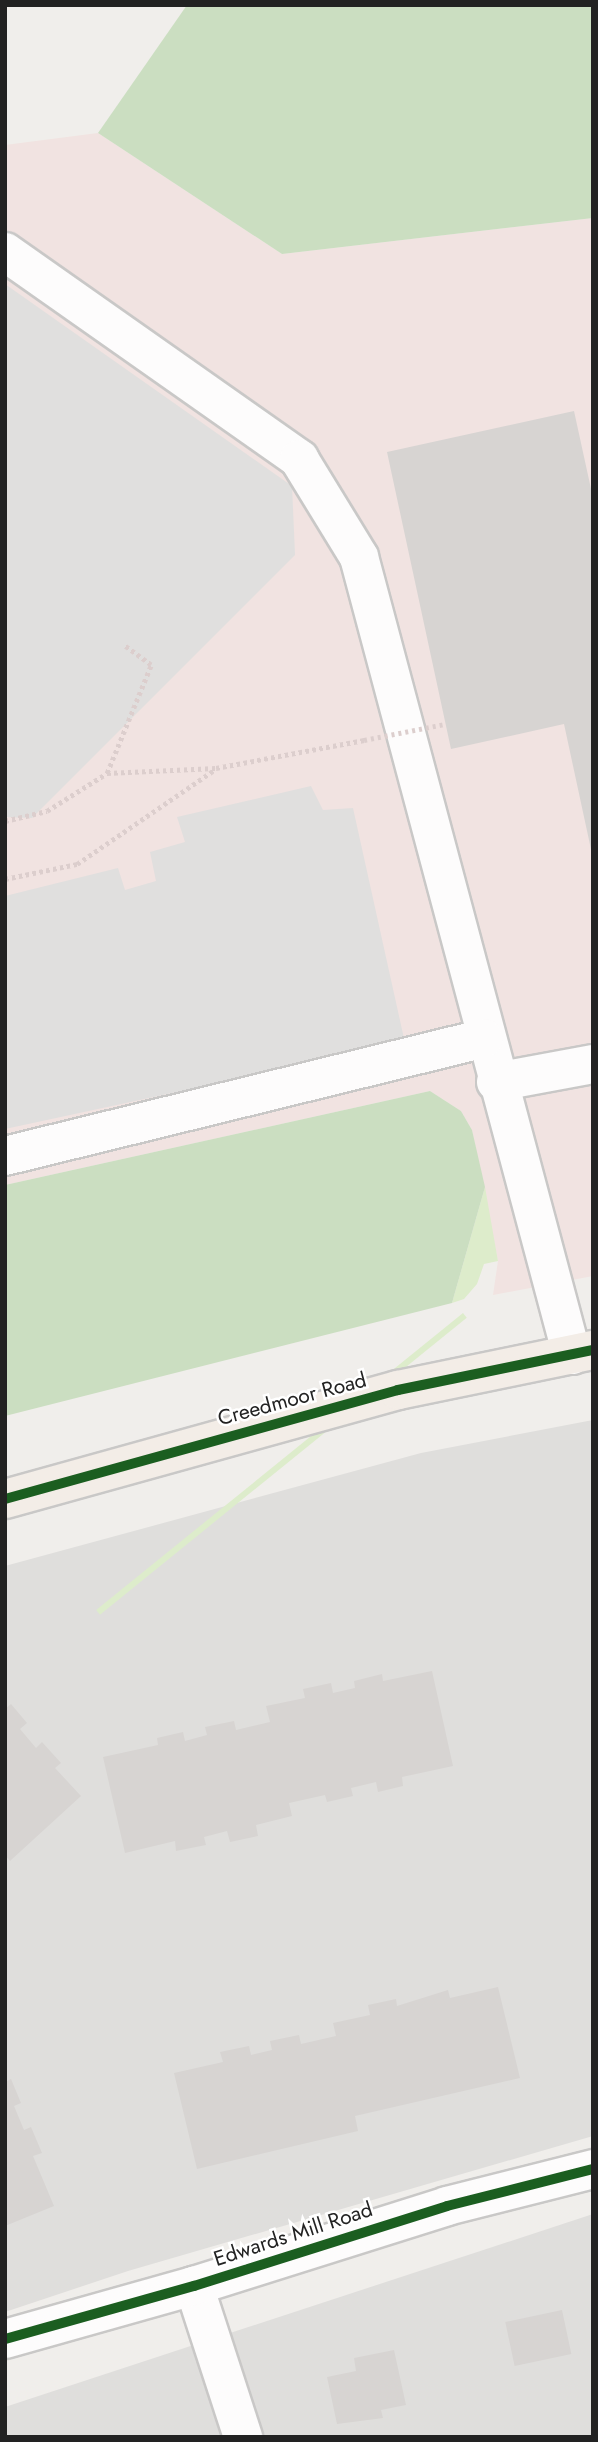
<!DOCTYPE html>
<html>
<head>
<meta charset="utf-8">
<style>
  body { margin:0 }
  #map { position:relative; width:598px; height:2442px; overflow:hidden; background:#f0eeeb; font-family:Jost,sans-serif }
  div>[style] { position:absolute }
  .residential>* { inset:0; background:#dfdedc }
  .commercial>* { inset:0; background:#f1e3e1 }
  .grass>* { inset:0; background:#ddeccb; transform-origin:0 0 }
  .forest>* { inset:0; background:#cbdec1 }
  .parking>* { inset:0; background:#e0dfde }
  .building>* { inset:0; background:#d7d4d2; transform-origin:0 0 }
  .path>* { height:4.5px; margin-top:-2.25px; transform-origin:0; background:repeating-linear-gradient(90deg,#dccecd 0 3.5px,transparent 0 7px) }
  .roads { filter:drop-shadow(2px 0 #c9c8c7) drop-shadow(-2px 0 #c9c8c7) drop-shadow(0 2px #c9c8c7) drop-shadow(0 -2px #c9c8c7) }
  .minor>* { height:38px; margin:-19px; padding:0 19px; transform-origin:19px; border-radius:19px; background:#fdfcfc }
  .major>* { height:38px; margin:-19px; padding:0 19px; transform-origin:19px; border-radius:19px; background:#f3ede7 }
  .path-bridge>* { height:4.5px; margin-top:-2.25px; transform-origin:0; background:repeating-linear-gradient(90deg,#dccecd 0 3.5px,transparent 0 7px) }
  .cycleway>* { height:10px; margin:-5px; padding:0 5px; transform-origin:5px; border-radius:5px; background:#1b5e20 }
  span { translate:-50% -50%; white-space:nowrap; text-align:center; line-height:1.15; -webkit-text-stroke:5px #fff; paint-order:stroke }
  .street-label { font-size:21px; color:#222 }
  .frame { position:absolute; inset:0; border:7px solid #222; pointer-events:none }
</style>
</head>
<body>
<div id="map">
  <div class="residential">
    <i style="clip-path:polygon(593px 1420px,593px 2136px,128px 2271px,5px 2312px,5px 1566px,421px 1453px)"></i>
    <i style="clip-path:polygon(593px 2214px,593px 2437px,5px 2437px,5px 2407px)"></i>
  </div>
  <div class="commercial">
    <i style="clip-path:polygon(98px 133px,282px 254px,593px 218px,593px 1276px,493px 1295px,498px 1261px,472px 1130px,461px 1111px,430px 1091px,5px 1185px,5px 145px)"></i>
  </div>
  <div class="grass">
    <i style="clip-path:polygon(485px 1187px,498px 1261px,484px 1264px,477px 1284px,464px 1299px,452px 1303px)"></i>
    <i style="left:463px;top:1313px;width:6px;height:472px;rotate:51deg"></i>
  </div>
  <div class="forest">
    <i style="clip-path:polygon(187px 5px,593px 5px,593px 218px,282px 254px,98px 133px)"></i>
    <i style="clip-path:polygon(430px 1091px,461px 1111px,472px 1130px,485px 1187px,452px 1303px,5px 1416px,5px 1185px)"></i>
  </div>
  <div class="parking">
    <i style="clip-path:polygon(5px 284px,292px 486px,295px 555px,32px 818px,5px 817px)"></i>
    <i style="clip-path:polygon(311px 786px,323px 810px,353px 808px,405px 1043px,5px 1129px,5px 896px,118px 868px,125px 890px,156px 881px,150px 852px,185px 842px,177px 817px)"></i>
  </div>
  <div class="building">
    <i style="clip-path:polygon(574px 411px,593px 498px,592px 854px,564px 724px,451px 749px,387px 452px)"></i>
    <i style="clip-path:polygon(432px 1671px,453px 1766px,402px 1777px,403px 1786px,378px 1792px,376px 1782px,351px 1788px,353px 1796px,327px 1802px,325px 1795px,289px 1803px,292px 1816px,256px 1825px,258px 1836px,230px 1842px,227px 1831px,204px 1837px,206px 1845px,176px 1851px,175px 1841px,125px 1853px,103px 1757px,158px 1745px,157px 1738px,183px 1732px,185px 1741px,207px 1735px,205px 1727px,234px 1721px,236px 1730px,270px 1722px,266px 1706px,305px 1698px,303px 1689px,331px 1683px,333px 1693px,355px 1688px,354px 1681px,382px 1674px,383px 1681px)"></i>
    <i style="clip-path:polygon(11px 1704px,27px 1723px,20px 1729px,36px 1748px,42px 1742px,61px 1763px,55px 1768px,81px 1796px,10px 1861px,5px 1855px,5px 1709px)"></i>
    <i style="clip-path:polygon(498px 1987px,520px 2078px,355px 2116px,358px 2131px,197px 2169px,174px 2073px,223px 2062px,220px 2052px,249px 2046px,251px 2055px,272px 2050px,270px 2041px,299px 2035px,301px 2044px,336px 2036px,333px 2023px,370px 2015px,368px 2005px,396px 1999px,397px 2006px,448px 1990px,450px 1998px)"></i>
    <i style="clip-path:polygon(11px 2079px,21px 2103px,14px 2106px,24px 2130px,31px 2127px,42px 2153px,33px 2156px,54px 2206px,5px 2226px,5px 2082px)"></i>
    <i style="left:562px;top:2310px;width:45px;height:58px;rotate:78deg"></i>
    <i style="clip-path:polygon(394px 2350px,406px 2405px,381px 2410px,383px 2418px,337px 2424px,327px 2377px,356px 2371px,354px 2358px)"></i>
  </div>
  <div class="path">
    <i style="left:107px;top:773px;width:117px;rotate:-67.8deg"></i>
    <i style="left:151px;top:665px;width:34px;rotate:-144deg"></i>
    <i style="left:5px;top:821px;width:43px;rotate:-13.4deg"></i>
    <i style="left:47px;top:811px;width:71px;rotate:-32.3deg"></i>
    <i style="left:107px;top:773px;width:109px;rotate:-2.6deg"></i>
    <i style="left:216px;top:768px;width:151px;rotate:-10.7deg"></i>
    <i style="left:5px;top:879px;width:74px;rotate:-11.8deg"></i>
    <i style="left:77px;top:864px;width:168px;rotate:-34.4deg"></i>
  </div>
  <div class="roads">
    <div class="minor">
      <i style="left:5px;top:252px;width:360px;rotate:35.1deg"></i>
      <i style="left:299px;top:459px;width:115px;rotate:58.5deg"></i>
      <i style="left:359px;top:557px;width:826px;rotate:75.06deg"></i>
      <i style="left:496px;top:1082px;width:99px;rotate:-10.5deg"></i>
      <i style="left:5px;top:1156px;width:493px;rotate:-13.8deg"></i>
      <i style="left:194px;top:2286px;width:159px;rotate:72deg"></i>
      <i style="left:5px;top:2339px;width:196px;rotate:-15.7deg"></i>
      <i style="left:194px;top:2286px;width:265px;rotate:-17.5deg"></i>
      <i style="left:447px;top:2206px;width:151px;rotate:-14.2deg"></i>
    </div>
    <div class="major">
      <i style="left:5px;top:1499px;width:408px;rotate:-15.5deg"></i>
      <i style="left:398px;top:1390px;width:199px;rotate:-11.6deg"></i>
    </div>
  </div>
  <div class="path-bridge">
    <i style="left:364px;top:740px;width:83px;rotate:-11.2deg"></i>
  </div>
  <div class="cycleway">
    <i style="left:5px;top:1499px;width:408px;rotate:-15.5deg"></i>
    <i style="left:398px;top:1390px;width:199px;rotate:-11.6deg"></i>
    <i style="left:5px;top:2339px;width:196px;rotate:-15.7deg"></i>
    <i style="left:194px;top:2286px;width:265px;rotate:-17.5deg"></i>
    <i style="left:447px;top:2206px;width:151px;rotate:-14.2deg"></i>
  </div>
  <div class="street-label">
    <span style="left:292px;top:1399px;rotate:-15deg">Creedmoor Road</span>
    <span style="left:293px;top:2234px;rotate:-18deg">Edwards Mill Road</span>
  </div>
  <div class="frame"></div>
</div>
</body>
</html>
